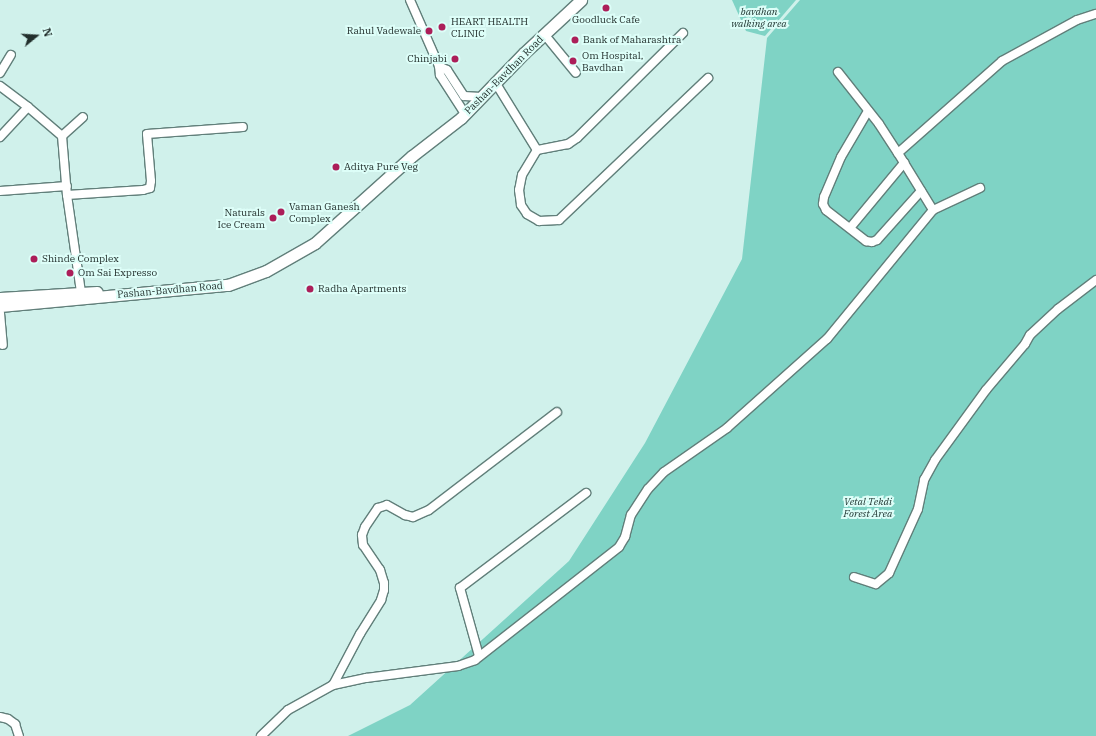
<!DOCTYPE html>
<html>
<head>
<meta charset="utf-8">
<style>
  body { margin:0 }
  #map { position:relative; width:1096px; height:736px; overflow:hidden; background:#d0f1eb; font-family:"IBM Plex Serif",serif }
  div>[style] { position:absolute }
  .green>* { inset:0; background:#7fd3c5 }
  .roads { filter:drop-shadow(1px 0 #617f7a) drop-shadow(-1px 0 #617f7a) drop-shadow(0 1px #617f7a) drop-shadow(0 -1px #617f7a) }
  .minor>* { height:8px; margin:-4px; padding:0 4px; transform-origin:4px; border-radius:4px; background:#fff }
  .secondary>* { height:11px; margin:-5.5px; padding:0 5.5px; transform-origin:5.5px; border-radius:5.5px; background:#fff }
  .dots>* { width:11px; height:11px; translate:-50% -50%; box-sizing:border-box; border:2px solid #ddfef8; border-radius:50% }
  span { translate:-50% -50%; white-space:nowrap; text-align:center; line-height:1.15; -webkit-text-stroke:4px #ddfef8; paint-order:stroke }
  .park-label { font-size:10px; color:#203632; font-style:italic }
  .poi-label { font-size:10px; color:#222f2c }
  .left { translate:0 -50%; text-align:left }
  .right { translate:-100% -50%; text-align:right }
  .street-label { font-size:10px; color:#222f2c }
  .north { position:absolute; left:16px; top:16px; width:40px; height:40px; -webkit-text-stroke:3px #ddfef8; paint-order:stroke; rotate:72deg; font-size:11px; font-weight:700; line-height:16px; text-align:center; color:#222f2c }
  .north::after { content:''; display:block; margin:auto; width:14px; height:18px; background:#222f2c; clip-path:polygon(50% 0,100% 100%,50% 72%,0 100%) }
</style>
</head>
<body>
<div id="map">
  <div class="green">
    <i style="clip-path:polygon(732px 0,796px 0,765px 36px,746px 31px)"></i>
    <i style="clip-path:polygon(800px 0,1096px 0,1096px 736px,348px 736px,410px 705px,569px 561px,645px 443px,742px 259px,767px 38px)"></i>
  </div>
  <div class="roads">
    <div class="minor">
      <i style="left:410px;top:0;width:72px;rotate:66.3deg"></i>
      <i style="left:439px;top:66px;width:9px;rotate:84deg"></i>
      <i style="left:440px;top:75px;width:46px;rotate:57.3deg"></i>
      <i style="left:683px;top:33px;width:149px;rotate:135.3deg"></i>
      <i style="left:577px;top:138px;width:11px;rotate:146deg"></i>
      <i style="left:568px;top:144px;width:32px;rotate:169deg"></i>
      <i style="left:537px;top:150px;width:29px;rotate:121deg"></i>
      <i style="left:522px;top:175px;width:15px;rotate:101deg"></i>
      <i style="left:519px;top:190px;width:15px;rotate:82deg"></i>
      <i style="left:521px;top:205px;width:11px;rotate:56deg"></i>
      <i style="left:527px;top:214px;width:14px;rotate:30deg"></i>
      <i style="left:539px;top:221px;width:20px;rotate:-3deg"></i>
      <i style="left:559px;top:220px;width:206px;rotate:-43.6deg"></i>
      <i style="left:544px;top:34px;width:50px;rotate:50.6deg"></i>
      <i style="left:439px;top:66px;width:9px;rotate:27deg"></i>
      <i style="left:447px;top:70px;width:31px;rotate:57deg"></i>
      <i style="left:464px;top:96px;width:17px;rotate:3deg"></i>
      <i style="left:838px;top:72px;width:66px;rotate:51.7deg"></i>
      <i style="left:879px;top:124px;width:35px;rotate:57deg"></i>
      <i style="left:0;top:73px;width:21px;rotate:-59deg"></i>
      <i style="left:495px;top:82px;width:80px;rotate:58.3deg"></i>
      <i style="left:0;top:86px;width:35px;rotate:37deg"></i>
      <i style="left:28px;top:107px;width:45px;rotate:40.5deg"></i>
      <i style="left:62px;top:136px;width:59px;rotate:85.2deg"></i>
      <i style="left:67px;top:195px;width:98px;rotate:81.8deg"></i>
      <i style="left:868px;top:111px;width:53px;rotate:120.4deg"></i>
      <i style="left:841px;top:157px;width:43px;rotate:113deg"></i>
      <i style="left:824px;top:197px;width:7px;rotate:98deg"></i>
      <i style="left:823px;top:204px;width:7px;rotate:63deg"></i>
      <i style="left:826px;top:210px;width:51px;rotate:37.8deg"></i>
      <i style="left:866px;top:241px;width:6px;rotate:9deg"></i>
      <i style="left:872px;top:242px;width:5px;rotate:-22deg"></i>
      <i style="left:877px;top:240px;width:66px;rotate:-48.1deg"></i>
      <i style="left:62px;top:136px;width:28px;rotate:-42deg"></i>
      <i style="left:0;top:137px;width:41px;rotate:-47deg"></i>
      <i style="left:0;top:191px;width:67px;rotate:-4.3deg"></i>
      <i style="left:67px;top:195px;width:76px;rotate:-3.8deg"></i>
      <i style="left:143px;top:190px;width:7px;rotate:-16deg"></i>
      <i style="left:150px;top:188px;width:7px;rotate:-82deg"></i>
      <i style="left:151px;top:181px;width:47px;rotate:-94.9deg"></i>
      <i style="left:147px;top:134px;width:96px;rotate:-4.2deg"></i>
      <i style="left:933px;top:210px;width:67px;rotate:-121.6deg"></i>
      <i style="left:898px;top:153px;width:139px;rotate:-41.5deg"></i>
      <i style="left:1002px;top:61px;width:85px;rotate:-28.7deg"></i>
      <i style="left:1077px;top:20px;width:20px;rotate:-18deg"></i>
      <i style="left:850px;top:228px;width:85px;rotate:-50.3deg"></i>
      <i style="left:0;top:313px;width:32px;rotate:85deg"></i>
      <i style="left:854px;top:577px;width:23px;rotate:18deg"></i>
      <i style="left:876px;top:584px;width:17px;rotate:-40deg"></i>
      <i style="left:889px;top:573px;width:70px;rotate:-65.6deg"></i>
      <i style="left:918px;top:509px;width:30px;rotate:-78deg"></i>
      <i style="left:924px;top:480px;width:23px;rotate:-61deg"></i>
      <i style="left:935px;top:460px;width:87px;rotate:-53.9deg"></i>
      <i style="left:986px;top:390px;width:60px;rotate:-49.7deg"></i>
      <i style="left:1025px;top:344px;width:10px;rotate:-61deg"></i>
      <i style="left:1030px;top:335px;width:38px;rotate:-43deg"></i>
      <i style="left:1058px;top:309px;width:48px;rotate:-37.3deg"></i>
      <i style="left:479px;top:656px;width:71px;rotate:-105.6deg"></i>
      <i style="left:460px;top:588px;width:158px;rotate:-37deg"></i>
      <i style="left:333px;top:685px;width:58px;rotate:-62.1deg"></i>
      <i style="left:360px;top:634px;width:40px;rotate:-58deg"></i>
      <i style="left:381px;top:600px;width:10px;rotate:-73deg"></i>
      <i style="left:384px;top:590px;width:7px;rotate:-90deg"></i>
      <i style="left:384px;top:583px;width:14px;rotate:-107deg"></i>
      <i style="left:380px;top:570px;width:30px;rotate:-124deg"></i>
      <i style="left:363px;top:545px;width:10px;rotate:-96deg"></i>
      <i style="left:362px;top:535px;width:9px;rotate:-69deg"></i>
      <i style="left:365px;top:527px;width:23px;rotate:-56deg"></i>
      <i style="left:378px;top:508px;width:9px;rotate:-18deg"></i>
      <i style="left:387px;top:505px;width:21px;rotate:29deg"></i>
      <i style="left:405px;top:515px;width:8px;rotate:14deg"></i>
      <i style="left:413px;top:517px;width:17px;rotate:-24deg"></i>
      <i style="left:429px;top:510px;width:161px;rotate:-37.4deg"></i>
      <i style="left:0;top:717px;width:8px;rotate:14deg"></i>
      <i style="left:8px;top:719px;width:9px;rotate:36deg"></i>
      <i style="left:15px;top:724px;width:13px;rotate:72deg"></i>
      <i style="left:261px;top:736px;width:37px;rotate:-44deg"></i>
      <i style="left:288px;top:710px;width:51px;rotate:-29.1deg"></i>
      <i style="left:333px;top:685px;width:34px;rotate:-12deg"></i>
      <i style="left:366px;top:678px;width:93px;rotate:-7.4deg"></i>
      <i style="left:458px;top:666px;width:18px;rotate:-19deg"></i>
      <i style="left:475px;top:660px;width:183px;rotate:-38.1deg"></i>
      <i style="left:619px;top:547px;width:12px;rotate:-59deg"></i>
      <i style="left:625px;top:537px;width:23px;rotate:-75deg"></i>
      <i style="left:631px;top:515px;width:31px;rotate:-57deg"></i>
      <i style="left:648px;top:489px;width:23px;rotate:-47deg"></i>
      <i style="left:664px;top:472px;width:77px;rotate:-34.9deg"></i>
      <i style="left:727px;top:428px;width:134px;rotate:-41.7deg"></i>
      <i style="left:827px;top:339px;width:167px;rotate:-50.6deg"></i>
      <i style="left:933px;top:210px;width:52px;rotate:-25.1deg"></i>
    </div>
    <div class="secondary">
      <i style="left:0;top:298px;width:97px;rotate:-3.5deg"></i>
      <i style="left:0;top:306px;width:229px;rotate:-5.3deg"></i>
      <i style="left:228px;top:285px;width:40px;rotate:-20.2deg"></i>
      <i style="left:266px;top:271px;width:56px;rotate:-29.7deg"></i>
      <i style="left:315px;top:243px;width:130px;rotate:-41.9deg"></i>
      <i style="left:412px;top:156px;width:62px;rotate:-37.8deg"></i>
      <i style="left:461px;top:118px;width:91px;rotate:-45.9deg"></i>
      <i style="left:524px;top:53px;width:78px;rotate:-42.9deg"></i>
    </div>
  </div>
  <div class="dots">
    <i style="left:606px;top:8px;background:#ac1e59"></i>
    <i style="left:442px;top:27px;background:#ac1e59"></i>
    <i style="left:429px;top:31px;background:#ac1e59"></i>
    <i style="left:575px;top:40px;background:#ac1e59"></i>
    <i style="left:455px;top:59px;background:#ac1e59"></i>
    <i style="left:573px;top:61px;background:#ac1e59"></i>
    <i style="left:336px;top:167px;background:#ac1e59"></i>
    <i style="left:281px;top:212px;background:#ac1e59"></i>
    <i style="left:273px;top:218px;background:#ac1e59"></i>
    <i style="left:34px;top:259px;background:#ac1e59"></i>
    <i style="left:70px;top:273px;background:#ac1e59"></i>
    <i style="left:310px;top:289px;background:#ac1e59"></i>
  </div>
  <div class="park-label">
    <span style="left:759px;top:17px">bavdhan<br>walking area</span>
    <span style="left:868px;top:507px">Vetal Tekdi<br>Forest Area</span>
  </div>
  <div class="poi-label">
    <span style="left:606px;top:20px">Goodluck Cafe</span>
    <span class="left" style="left:451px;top:27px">HEART HEALTH<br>CLINIC</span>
    <span class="right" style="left:421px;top:31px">Rahul Vadewale</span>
    <span class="left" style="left:583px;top:40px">Bank of Maharashtra</span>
    <span class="left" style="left:582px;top:61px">Om Hospital,<br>Bavdhan</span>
    <span class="right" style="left:447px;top:59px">Chinjabi</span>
    <span class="left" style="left:344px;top:167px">Aditya Pure Veg</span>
    <span class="left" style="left:289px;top:212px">Vaman Ganesh<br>Complex</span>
    <span class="right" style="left:265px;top:218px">Naturals<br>Ice Cream</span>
    <span class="left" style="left:42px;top:259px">Shinde Complex</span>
    <span class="left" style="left:78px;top:273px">Om Sai Expresso</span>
    <span class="left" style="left:318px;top:289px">Radha Apartments</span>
  </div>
  <div class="street-label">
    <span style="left:504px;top:75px;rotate:-45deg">Pashan-Bavdhan Road</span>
    <span style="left:170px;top:290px;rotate:-5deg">Pashan-Bavdhan Road</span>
  </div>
  <div class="north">N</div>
</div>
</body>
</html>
